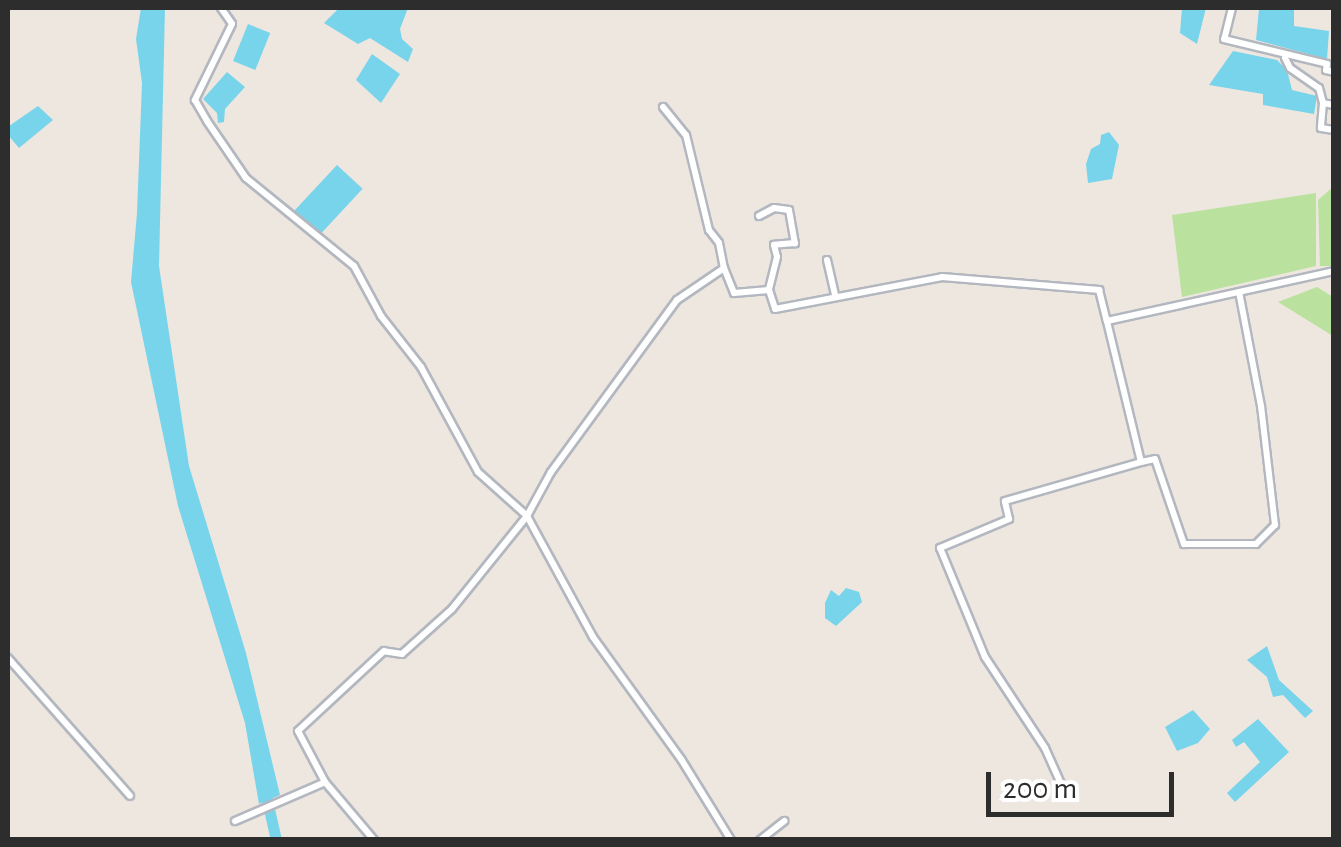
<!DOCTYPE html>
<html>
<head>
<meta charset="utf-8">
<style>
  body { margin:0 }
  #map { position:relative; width:1341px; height:847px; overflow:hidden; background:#ede7e0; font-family:"Alegreya Sans",sans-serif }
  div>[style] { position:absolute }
  .green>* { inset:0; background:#bbe19f }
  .water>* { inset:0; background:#78d4ea; transform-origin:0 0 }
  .river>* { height:11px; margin:-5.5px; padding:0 5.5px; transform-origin:5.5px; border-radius:5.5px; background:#78d4ea }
  .roads { filter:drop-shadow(2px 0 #b3b7bf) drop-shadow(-2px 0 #b3b7bf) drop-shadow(0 2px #b3b7bf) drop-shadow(0 -2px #b3b7bf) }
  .minor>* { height:6px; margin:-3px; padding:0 3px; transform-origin:3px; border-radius:3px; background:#fff }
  span { translate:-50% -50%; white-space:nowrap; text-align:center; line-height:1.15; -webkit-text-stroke:8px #fff; paint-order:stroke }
  .frame { position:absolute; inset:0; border:10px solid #2d2d2d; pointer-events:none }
  .scale { position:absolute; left:986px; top:772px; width:188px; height:45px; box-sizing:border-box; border:5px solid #2d2d2d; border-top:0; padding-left:12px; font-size:30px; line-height:35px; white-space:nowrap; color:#2d2d2d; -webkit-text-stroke:8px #fff; paint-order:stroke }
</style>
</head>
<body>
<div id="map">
  <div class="green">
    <i style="clip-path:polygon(1333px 187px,1333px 266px,1320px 266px,1318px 200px)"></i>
    <i style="clip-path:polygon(1316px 193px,1316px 266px,1182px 297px,1172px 215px)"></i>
    <i style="clip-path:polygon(1317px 287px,1333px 297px,1333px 336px,1278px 302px)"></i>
  </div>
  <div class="water">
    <i style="clip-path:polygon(141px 8px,165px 8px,159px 266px,189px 466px,246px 653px,280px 795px,259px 804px,245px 723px,178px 506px,131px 282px,137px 213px,142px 83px,136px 39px)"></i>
    <i style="clip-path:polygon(339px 8px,408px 8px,400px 29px,402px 39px,413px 49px,408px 62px,370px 38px,358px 44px,324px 23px)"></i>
    <i style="clip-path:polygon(1182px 8px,1206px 8px,1197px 44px,1180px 33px)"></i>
    <i style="clip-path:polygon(1254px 8px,1294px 9px,1294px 26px,1329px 31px,1327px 59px,1256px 40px,1259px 9px)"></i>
    <i style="left:248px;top:24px;width:24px;height:40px;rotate:22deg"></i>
    <i style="clip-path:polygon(1233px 51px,1277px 60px,1287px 70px,1292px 90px,1317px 96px,1314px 114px,1263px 105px,1263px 94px,1209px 85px)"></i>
    <i style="clip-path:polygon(372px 54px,400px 74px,381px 103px,356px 80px)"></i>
    <i style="clip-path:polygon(227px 72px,245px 87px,225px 109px,224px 122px,218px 123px,217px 113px,203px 99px)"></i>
    <i style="clip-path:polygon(38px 106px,53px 120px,19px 148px,8px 135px,9px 126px)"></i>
    <i style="clip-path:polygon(1109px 132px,1119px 145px,1112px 179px,1088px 183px,1086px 164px,1091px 149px,1100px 144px,1101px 135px)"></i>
    <i style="left:337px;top:165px;width:35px;height:65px;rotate:43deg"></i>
    <i style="clip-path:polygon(846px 588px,859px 592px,862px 602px,836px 626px,825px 618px,825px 603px,831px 590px,839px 596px)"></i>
    <i style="clip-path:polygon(1267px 646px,1279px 680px,1313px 711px,1305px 718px,1283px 695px,1273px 697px,1267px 677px,1247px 660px)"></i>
    <i style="clip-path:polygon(1193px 710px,1210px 729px,1198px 743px,1177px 751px,1165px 727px)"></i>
    <i style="clip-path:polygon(1258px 719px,1289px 752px,1235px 802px,1227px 793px,1260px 762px,1244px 742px,1236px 747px,1232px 740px)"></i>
  </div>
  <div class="river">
    <i style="left:264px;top:787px;width:54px;rotate:77.2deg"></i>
  </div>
  <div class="roads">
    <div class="minor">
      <i style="left:221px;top:8px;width:19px;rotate:55deg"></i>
      <i style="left:232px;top:24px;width:85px;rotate:116deg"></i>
      <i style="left:195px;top:100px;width:24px;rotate:60deg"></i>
      <i style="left:207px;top:121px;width:69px;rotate:55.6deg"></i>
      <i style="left:246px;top:178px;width:139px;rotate:39.2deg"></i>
      <i style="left:354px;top:266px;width:57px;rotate:61.6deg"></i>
      <i style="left:381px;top:316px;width:65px;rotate:51.9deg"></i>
      <i style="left:421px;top:367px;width:119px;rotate:61.5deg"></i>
      <i style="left:478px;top:472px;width:66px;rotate:41.9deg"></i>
      <i style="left:527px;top:516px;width:119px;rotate:128.9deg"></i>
      <i style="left:452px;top:609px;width:67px;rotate:138deg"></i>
      <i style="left:402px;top:654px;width:18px;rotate:-171deg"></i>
      <i style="left:384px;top:651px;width:117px;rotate:137.1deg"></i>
      <i style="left:298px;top:731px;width:58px;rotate:62.1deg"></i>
      <i style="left:325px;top:782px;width:76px;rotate:49.8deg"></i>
      <i style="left:1232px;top:8px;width:32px;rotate:104deg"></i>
      <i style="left:1224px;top:39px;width:106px;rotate:13.6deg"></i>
      <i style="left:1327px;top:64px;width:6px;rotate:99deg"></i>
      <i style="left:1326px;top:70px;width:8px;rotate:14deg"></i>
      <i style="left:1285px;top:58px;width:11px;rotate:63deg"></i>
      <i style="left:1290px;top:68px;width:35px;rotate:35deg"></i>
      <i style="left:1319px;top:88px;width:16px;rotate:75deg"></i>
      <i style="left:1334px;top:105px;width:11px;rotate:-170deg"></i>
      <i style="left:1323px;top:103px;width:25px;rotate:95deg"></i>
      <i style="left:1321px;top:128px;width:13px;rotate:9deg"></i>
      <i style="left:663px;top:107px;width:36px;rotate:51deg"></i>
      <i style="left:686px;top:135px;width:98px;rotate:76.4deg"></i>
      <i style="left:709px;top:230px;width:16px;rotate:52deg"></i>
      <i style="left:719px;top:243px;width:25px;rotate:79deg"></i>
      <i style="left:759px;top:216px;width:17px;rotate:-28deg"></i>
      <i style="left:774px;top:208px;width:15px;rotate:8deg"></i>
      <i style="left:789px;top:210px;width:34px;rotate:80deg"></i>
      <i style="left:795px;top:243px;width:21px;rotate:175deg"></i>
      <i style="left:774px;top:245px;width:12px;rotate:76deg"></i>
      <i style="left:777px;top:257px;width:34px;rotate:104deg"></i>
      <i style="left:827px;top:260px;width:37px;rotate:77deg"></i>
      <i style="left:1141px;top:462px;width:14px;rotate:-12deg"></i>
      <i style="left:1155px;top:459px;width:90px;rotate:71.2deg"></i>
      <i style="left:1184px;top:544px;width:72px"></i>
      <i style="left:1256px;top:544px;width:27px;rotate:-45deg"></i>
      <i style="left:1275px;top:525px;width:120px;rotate:-96.7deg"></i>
      <i style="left:1261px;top:406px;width:116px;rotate:-100.9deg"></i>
      <i style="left:8px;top:658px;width:184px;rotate:48.5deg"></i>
      <i style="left:1062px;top:786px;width:42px;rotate:-114.1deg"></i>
      <i style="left:1045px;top:748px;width:109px;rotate:-123.4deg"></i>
      <i style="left:985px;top:657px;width:118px;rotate:-112.4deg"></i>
      <i style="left:940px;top:548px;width:75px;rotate:-22.8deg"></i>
      <i style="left:1009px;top:519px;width:18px;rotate:-103deg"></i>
      <i style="left:1005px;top:501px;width:141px;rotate:-16deg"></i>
      <i style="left:1141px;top:462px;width:145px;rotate:-103.6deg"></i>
      <i style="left:235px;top:821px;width:98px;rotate:-23.4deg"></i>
      <i style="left:731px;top:840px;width:95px;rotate:-121.7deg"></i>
      <i style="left:681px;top:759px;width:150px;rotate:-125.8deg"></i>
      <i style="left:593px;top:637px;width:138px;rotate:-118.6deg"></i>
      <i style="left:527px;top:516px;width:50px;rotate:-61.4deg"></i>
      <i style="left:551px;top:472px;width:213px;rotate:-53.8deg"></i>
      <i style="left:677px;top:300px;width:57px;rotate:-34.2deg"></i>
      <i style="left:724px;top:268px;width:27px;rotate:68deg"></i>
      <i style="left:734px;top:293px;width:35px;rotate:-5deg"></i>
      <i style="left:769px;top:290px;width:20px;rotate:72deg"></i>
      <i style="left:775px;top:309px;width:170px;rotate:-10.8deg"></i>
      <i style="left:942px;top:277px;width:158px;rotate:4.7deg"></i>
      <i style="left:1099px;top:290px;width:32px;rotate:76deg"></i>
      <i style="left:1107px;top:321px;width:232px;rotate:-12.4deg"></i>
      <i style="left:760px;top:840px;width:31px;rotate:-38deg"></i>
    </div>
  </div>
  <div class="frame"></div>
  <div class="scale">200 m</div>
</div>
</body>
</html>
